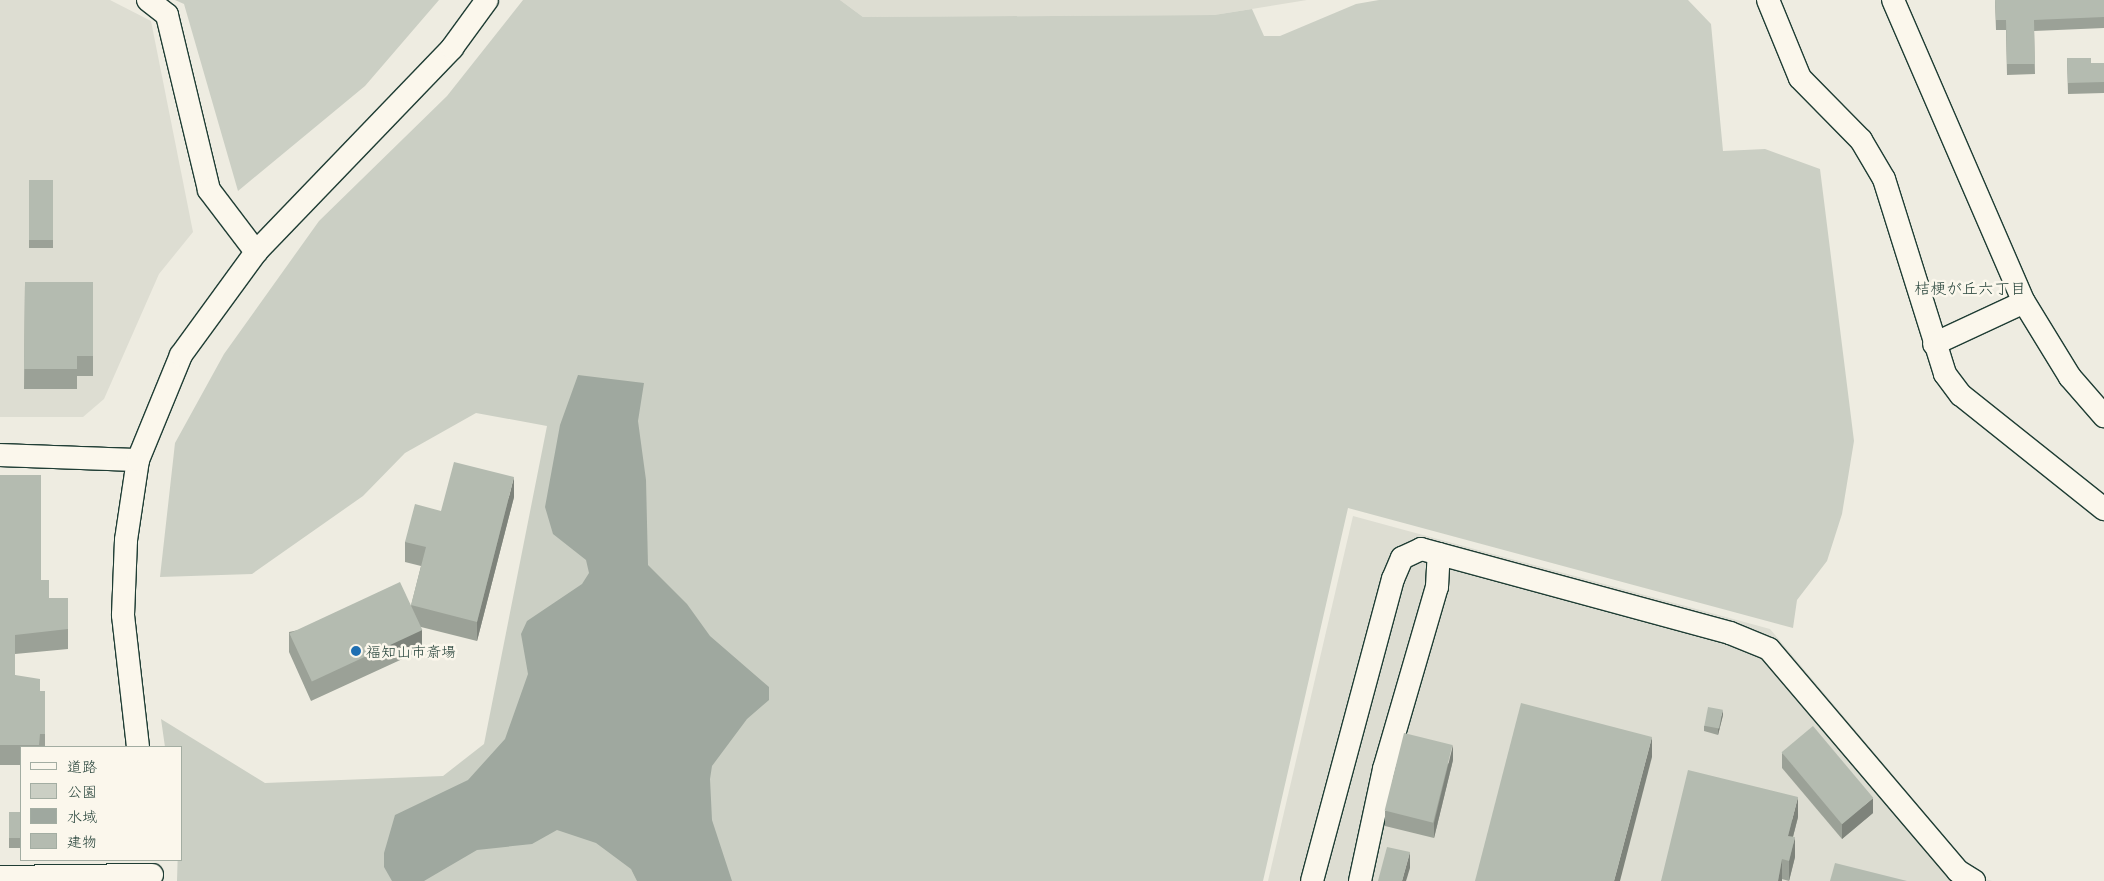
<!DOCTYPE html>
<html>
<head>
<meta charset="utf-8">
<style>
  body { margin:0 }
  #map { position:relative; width:2104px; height:881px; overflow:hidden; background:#eeece1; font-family:"Playpen Sans","Klee One",sans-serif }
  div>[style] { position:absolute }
  .built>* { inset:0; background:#ddddd2 }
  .green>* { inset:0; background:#cbcfc4 }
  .water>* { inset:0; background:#9fa89f }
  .roads { filter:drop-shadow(1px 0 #1f3d34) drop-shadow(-1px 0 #1f3d34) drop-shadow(0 1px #1f3d34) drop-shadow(0 -1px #1f3d34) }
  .minor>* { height:22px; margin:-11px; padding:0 11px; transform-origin:11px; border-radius:11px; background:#fbf7ec }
  .wall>* { inset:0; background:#9ba197; transform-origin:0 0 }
  .shaded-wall>* { inset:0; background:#7e837b; transform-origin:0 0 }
  .building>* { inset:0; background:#b4bbb0; transform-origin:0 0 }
  .dots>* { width:14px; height:14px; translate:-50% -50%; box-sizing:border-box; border:2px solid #fbf7ec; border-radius:50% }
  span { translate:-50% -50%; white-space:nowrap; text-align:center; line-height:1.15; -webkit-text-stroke:5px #fbf7ec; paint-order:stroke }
  .poi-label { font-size:15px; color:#1f3d34 }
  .left { translate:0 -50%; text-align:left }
  .neighbourhood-label { font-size:16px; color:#1f3d34 }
  .legend { position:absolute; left:20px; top:746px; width:162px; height:115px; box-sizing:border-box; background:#fbf7ec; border:1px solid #a3ada2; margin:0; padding:6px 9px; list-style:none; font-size:15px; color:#1f3d34 }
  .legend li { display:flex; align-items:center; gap:10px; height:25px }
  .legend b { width:25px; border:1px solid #a3ada2 }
</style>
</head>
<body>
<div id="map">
  <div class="built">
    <i style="clip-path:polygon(0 0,110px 0,151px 21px,193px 232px,159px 274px,104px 399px,83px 417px,0 417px)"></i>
    <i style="clip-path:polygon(840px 0,1307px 0,1214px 15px,863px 17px)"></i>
    <i style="clip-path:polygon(1353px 516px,1770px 629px,1979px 877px,1992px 881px,1268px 881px)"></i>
  </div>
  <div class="green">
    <i style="clip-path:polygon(175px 0,439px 0,365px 86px,238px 191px,184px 4px)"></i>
    <i style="clip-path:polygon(523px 0,840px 0,863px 17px,1214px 15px,1252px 9px,1264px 36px,1280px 36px,1356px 4px,1379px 0,1688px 0,1711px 24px,1723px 151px,1765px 149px,1820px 169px,1854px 441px,1842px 514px,1827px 561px,1797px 600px,1793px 628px,1348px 508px,1263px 881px,177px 881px,181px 747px,165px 747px,161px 719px,265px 783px,443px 776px,484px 744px,547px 426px,476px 413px,405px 453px,363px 496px,252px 574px,160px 577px,175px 443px,224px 354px,319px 221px,447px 96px)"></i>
  </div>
  <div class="water">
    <i style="clip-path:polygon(578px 375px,644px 383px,638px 421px,646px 480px,648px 565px,687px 604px,710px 636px,769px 687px,769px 700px,747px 719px,712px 766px,710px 779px,712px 820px,732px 881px,637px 881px,631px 869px,596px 843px,557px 830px,532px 844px,477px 850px,424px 881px,392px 881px,384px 867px,384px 853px,395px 815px,468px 780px,505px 739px,528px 674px,521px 634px,527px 621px,582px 584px,589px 573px,586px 560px,553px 534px,545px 507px,560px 425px)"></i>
  </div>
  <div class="roads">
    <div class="minor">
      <i style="left:148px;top:0;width:24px;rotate:38deg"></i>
      <i style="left:167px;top:15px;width:180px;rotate:76.5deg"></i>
      <i style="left:209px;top:190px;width:78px;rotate:52.8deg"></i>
      <i style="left:1768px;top:0;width:84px;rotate:67.7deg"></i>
      <i style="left:1800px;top:78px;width:87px;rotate:45.5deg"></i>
      <i style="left:1861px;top:140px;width:45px;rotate:59.5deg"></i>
      <i style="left:1884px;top:179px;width:204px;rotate:72.6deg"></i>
      <i style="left:1945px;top:374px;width:26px;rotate:53deg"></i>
      <i style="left:1961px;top:395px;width:183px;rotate:38.6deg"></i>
      <i style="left:1893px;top:0;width:329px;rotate:66.6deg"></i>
      <i style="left:2024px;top:302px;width:88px;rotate:58.5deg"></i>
      <i style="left:2070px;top:377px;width:52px;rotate:48.9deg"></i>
      <i style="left:1934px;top:344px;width:99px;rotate:-25deg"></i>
      <i style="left:0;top:455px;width:138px;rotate:2.1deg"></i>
      <i style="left:138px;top:747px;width:133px;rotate:-96.5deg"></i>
      <i style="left:123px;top:615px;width:75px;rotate:-87.7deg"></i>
      <i style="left:126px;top:540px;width:81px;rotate:-81.5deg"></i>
      <i style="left:138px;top:460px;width:113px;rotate:-67.7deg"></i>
      <i style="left:181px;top:355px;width:127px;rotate:-53.9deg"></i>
      <i style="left:256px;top:252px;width:283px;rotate:-46.1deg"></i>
      <i style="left:452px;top:48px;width:59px;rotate:-53.9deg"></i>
      <i style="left:0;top:877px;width:152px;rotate:-0.8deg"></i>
      <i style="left:1312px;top:881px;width:313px;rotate:-75deg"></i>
      <i style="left:1393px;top:579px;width:23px;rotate:-67deg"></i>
      <i style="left:1402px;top:558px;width:21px;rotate:-25deg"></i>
      <i style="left:1421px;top:549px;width:320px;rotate:15.2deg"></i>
      <i style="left:1730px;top:633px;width:42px;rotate:22.3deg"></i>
      <i style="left:1769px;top:649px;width:292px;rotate:49.6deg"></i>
      <i style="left:1958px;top:871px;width:19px;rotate:32deg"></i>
      <i style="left:1360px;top:881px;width:115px;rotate:-77.9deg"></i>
      <i style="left:1384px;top:769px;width:190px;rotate:-73.8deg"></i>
      <i style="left:1437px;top:587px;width:33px;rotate:-87deg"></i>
    </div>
  </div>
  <div class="wall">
    <i style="clip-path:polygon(1995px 0,2104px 0,2104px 28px,2034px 31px,2035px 74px,2007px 75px,2006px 30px,1996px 30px)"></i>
    <i style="clip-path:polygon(2067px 58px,2091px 63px,2104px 63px,2104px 93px,2068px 94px)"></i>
    <i style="left:29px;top:180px;width:24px;height:68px"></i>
    <i style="clip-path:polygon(25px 282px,93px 282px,93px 376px,77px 376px,77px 389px,24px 389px)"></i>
    <i style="clip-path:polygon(0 475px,41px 580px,49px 598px,68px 598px,68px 649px,15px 654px,15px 675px,40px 691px,45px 691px,45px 747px,21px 747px,21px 765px,0 765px)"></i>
    <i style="clip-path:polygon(514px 497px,477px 641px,421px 627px,422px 650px,311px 701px,289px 652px,289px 632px,411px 606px,421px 566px,405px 562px,405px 542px,441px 511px)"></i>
    <i style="clip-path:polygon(1723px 715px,1718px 735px,1704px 731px,1704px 726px)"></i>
    <i style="clip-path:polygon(1782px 753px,1873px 813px,1842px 839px,1782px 768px)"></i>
    <i style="clip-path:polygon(1453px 760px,1434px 838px,1385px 826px,1385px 811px)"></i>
    <i style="left:9px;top:812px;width:12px;height:36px"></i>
    <i style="clip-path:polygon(1798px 817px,1793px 837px,1795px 857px,1789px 881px,1782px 879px,1782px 881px,1661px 881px)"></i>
  </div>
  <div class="shaded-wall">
    <i style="clip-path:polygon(514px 477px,514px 497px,477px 641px,477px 622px)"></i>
    <i style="left:422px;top:630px;width:20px;height:122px;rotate:90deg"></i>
    <i style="clip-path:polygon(1723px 710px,1723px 715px,1718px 735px,1718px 729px)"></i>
    <i style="clip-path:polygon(1652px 737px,1652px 757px,1620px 881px,1614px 881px)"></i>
    <i style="clip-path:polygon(1453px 745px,1453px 760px,1434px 838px,1434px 823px)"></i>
    <i style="clip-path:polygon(1798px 797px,1798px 817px,1788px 856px,1788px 836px)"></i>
    <i style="clip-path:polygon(1873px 798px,1873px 813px,1842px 839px,1842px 824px)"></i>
    <i style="clip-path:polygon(1795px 837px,1795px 857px,1789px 881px,1789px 861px)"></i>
    <i style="clip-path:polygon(1410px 852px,1410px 868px,1406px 881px,1402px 881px)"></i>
    <i style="clip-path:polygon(1782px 859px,1782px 881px,1778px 881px)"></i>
  </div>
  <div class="building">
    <i style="clip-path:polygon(1995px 0,2104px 0,2104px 17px,2034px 20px,2035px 64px,2007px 64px,2006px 20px,1996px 20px)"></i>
    <i style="clip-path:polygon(2067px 58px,2091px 58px,2091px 63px,2104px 63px,2104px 82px,2068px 83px)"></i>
    <i style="left:29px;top:180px;width:24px;height:60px"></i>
    <i style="clip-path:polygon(25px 282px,93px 282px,93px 356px,77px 356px,77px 369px,24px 369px)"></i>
    <i style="clip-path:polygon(454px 462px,514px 477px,477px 622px,411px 605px,426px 547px,405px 542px,415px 504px,441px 511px)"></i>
    <i style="clip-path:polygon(0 475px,41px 475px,41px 580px,49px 580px,49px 598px,68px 598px,68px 629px,15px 635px,15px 675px,40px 679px,40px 691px,45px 691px,45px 734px,40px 734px,39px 745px,0 745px)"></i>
    <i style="left:400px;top:582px;width:53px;height:122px;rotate:65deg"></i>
    <i style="clip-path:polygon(1521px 703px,1652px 737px,1614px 881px,1475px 881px)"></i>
    <i style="left:1708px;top:707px;width:15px;height:19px;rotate:11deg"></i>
    <i style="left:1813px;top:726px;width:94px;height:41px;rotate:50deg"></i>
    <i style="left:1404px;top:733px;width:50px;height:80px;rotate:14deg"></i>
    <i style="clip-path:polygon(1688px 770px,1798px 797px,1788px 836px,1795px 837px,1789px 861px,1782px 859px,1778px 881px,1661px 881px)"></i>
    <i style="left:9px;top:812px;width:12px;height:26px"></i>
    <i style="clip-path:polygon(1387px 847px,1410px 852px,1402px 881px,1378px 881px)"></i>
    <i style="clip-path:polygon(1835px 863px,1907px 881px,1830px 881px)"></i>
  </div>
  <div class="dots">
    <i style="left:356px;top:651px;background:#1f6fb2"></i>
  </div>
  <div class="poi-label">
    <span class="left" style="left:366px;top:651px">福知山市斎場</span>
  </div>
  <div class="neighbourhood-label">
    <span style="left:1970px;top:287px">桔梗が丘六丁目</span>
  </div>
  <ul class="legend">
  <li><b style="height:6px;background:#fbf7ec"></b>道路</li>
  <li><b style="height:14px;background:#cbcfc4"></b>公園</li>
  <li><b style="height:14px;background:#9fa89f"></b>水域</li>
  <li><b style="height:14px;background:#b4bbb0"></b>建物</li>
  </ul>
</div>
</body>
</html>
